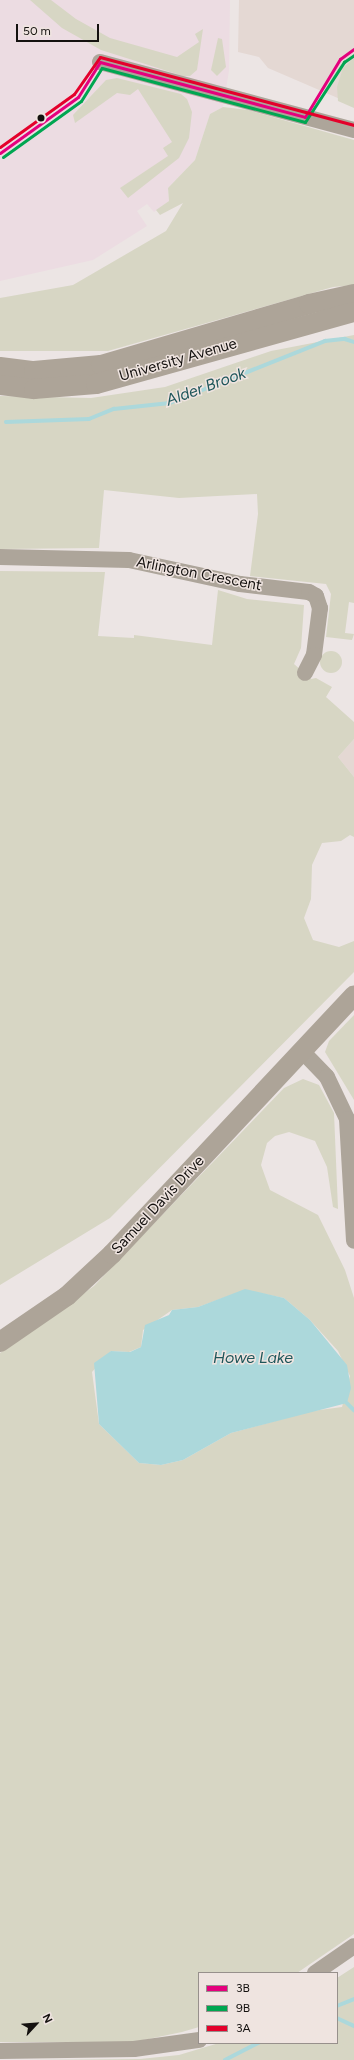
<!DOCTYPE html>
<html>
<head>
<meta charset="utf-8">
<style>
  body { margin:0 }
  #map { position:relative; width:354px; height:2060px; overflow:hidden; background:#ece5e4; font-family:Figtree,sans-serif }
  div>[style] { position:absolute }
  .built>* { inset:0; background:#e4d8d3 }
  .medical>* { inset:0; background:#ecdce2 }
  .green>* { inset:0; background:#d7d6c4 }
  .round { border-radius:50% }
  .water>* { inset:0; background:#acd8db }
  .stream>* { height:3.5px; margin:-1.75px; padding:0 1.75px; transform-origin:1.75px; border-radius:1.75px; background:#acd8db }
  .minor>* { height:16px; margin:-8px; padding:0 8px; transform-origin:8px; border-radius:8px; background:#ada59a }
  .major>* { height:20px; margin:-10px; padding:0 10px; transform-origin:10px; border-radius:10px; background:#ada498 }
  .bus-1>* { height:3px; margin:-1.5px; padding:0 1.5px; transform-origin:1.5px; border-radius:1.5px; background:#e5007d }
  .bus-2>* { height:3px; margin:-1.5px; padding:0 1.5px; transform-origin:1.5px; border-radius:1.5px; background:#00a651 }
  .bus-3>* { height:3px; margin:-1.5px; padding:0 1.5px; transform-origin:1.5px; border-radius:1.5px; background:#e4002b }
  .dots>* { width:11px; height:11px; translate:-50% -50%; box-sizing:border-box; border:2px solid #efe4e0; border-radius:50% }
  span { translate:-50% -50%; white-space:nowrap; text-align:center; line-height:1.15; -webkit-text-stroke:3px #efe4e0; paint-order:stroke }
  .street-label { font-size:15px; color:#14110f }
  .water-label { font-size:16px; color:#1e565a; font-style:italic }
  .legend { position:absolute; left:198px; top:1972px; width:140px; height:72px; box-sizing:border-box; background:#efe4e0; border:1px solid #97908c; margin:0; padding:5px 7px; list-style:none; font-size:12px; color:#14110f }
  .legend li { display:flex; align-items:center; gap:8px; height:20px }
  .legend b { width:20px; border:1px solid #97908c }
  .north { position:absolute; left:16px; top:2004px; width:40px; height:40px; -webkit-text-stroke:3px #efe4e0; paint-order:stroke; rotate:64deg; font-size:11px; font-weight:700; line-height:16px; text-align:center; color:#14110f }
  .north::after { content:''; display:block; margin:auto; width:14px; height:18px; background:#14110f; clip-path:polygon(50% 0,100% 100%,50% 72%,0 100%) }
  .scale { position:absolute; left:16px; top:24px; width:83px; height:18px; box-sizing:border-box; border:2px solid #14110f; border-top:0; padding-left:5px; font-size:12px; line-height:14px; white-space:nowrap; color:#14110f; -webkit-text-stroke:3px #efe4e0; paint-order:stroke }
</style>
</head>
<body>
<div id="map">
  <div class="built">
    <i style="clip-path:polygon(239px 0,354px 0,354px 105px,268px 68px,259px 57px,238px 52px)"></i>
    <i style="clip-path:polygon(354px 739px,354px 777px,338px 757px)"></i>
  </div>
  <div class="medical">
    <i style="clip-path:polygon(0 0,230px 0,229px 71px,223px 107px,210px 114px,195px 160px,168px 188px,169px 201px,154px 212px,147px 204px,137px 211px,147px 226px,93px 260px,0 281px)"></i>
  </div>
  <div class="green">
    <i style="clip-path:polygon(30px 0,51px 0,76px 19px,110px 38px,177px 57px,199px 42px,195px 34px,203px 29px,197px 70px,190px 76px,183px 76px,101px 50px,62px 28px)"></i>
    <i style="clip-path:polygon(218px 38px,222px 39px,226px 67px,217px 76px,211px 70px)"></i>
    <i style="clip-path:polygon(354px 58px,354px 108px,338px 101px,337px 87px,343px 68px)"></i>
    <i style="clip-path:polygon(117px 78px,181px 94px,187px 99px,192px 112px,189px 138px,179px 158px,128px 198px,120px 188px,168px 156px,163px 148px,172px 142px,138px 89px,130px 95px,117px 93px,75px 123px,73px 115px,106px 80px)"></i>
    <i style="clip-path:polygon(223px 107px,248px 110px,354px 140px,354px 285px,333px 287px,108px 351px,0 351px,0 298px,73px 285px,166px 231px,183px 203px,160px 215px,156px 210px,169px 201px,168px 188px,195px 160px,210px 114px)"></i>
    <i style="clip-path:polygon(354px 335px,354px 603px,349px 602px,345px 633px,354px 634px,352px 640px,326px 637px,331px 594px,326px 584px,250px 576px,258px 514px,257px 494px,179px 498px,104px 490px,99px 548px,0 549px,0 396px,91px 398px,165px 387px,271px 351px)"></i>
    <i style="clip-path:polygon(0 571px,105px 572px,98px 636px,134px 638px,134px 635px,212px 645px,218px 590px,247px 599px,304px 605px,301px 648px,294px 664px,311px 679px,316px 678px,332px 687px,326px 697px,354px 722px,354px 739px,338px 757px,354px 777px,354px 837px,350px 835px,341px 841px,322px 843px,312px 865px,311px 899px,304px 918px,313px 940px,339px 947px,354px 941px,354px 972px,110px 1218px,0 1285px)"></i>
    <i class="round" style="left:320px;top:651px;width:22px;height:22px"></i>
    <i style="clip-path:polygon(354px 1015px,354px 1100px,325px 1052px,329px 1041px)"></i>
    <i style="clip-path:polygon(evenodd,303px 1079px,319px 1085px,334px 1113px,338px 1209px,333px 1207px,327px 1167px,315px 1141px,289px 1132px,275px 1136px,267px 1143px,261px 1165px,270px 1190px,318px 1215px,345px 1270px,354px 1298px,354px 1934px,297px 1973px,199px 1973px,199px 2027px,182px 2032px,134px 2042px,0 2042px,0 1353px,94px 1286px,284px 1088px,303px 1079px,245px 1290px,284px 1298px,310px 1320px,338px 1351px,350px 1376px,342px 1407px,312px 1411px,231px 1433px,183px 1460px,161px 1465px,139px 1463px,99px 1424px,92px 1372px,111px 1351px,129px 1352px,141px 1347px,143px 1330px,172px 1310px,198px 1307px,245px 1290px)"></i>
    <i style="clip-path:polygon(354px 1967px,354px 2060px,27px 2060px,140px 2059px,179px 2055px,219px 2043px,337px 2043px,337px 1978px)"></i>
  </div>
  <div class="water">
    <i style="clip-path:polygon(245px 1289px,284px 1298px,310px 1320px,347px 1365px,351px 1388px,347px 1403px,231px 1433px,183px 1460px,161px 1465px,139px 1463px,99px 1424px,94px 1363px,111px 1351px,130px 1352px,141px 1347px,145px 1325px,169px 1315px,172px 1310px,198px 1307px)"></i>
  </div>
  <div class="stream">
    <i style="left:6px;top:422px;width:83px;rotate:-2.1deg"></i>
    <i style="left:89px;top:419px;width:27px;rotate:-22deg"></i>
    <i style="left:114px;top:409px;width:56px;rotate:-6.1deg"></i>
    <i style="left:170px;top:403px;width:167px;rotate:-21.8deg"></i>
    <i style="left:325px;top:341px;width:20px;rotate:-6deg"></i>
    <i style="left:345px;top:339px;width:9px;rotate:18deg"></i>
    <i style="left:347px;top:1403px;width:10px;rotate:45deg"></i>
    <i style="left:337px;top:2006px;width:18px;rotate:-22deg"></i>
    <i style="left:337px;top:2018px;width:19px;rotate:25deg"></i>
    <i style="left:225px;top:2060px;width:38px;rotate:-27deg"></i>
  </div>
  <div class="minor">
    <i style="left:100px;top:62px;width:263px;rotate:15deg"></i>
    <i style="left:0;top:557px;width:129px;rotate:1.3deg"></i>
    <i style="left:129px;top:560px;width:114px;rotate:12.2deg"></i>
    <i style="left:240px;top:584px;width:69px;rotate:6.6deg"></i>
    <i style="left:309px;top:592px;width:8px;rotate:30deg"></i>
    <i style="left:316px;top:596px;width:13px;rotate:72deg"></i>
    <i style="left:320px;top:608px;width:47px;rotate:97.3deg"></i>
    <i style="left:314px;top:655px;width:20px;rotate:117deg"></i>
    <i style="left:301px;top:1050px;width:37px;rotate:46deg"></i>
    <i style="left:327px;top:1077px;width:47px;rotate:64.5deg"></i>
    <i style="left:347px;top:1119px;width:122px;rotate:86.7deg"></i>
    <i style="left:315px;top:1973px;width:47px;rotate:-34.7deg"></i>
    <i style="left:0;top:2051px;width:134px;rotate:-0.9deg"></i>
    <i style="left:134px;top:2049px;width:66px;rotate:-7.9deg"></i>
  </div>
  <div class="major">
    <i style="left:0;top:367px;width:34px;rotate:7deg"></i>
    <i style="left:34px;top:371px;width:67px;rotate:-5.1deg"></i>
    <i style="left:101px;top:365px;width:217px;rotate:-16.3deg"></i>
    <i style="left:309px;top:304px;width:46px;rotate:-12.5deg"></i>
    <i style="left:0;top:385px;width:34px;rotate:7deg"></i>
    <i style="left:34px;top:389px;width:62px;rotate:-4.6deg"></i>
    <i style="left:96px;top:384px;width:268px;rotate:-15.6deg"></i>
    <i style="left:0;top:1342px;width:81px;rotate:-34.5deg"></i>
    <i style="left:67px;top:1296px;width:62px;rotate:-43deg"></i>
    <i style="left:112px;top:1254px;width:354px;rotate:-46.9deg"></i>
  </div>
  <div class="bus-1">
    <i style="left:0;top:153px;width:96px;rotate:-35.7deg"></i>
    <i style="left:78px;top:97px;width:41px;rotate:-57.8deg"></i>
    <i style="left:100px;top:62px;width:212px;rotate:15deg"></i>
    <i style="left:305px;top:117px;width:68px;rotate:-58.9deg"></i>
    <i style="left:340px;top:59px;width:17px;rotate:-36deg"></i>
  </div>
  <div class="bus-2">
    <i style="left:3px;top:157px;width:96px;rotate:-35.7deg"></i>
    <i style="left:81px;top:101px;width:39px;rotate:-58deg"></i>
    <i style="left:102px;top:68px;width:210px;rotate:14.9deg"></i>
    <i style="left:305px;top:122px;width:72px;rotate:-57deg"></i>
    <i style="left:344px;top:62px;width:12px;rotate:-35deg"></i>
  </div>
  <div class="bus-3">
    <i style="left:0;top:147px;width:91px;rotate:-35.6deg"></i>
    <i style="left:74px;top:94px;width:45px;rotate:-54.9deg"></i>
    <i style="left:100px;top:57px;width:263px;rotate:15deg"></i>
  </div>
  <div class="dots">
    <i style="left:41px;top:118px;background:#14110f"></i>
  </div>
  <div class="street-label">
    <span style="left:178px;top:360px;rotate:-16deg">University Avenue</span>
    <span style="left:199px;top:574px;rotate:11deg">Arlington Crescent</span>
    <span style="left:158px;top:1205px;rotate:-47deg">Samuel Davis Drive</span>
  </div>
  <div class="water-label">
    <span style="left:206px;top:387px;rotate:-20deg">Alder Brook</span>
    <span style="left:253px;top:1358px">Howe Lake</span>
  </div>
  <ul class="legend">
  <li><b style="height:5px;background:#e5007d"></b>3B</li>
  <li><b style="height:5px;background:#00a651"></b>9B</li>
  <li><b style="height:5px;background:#e4002b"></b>3A</li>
  </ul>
  <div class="north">N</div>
  <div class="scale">50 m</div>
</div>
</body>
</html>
